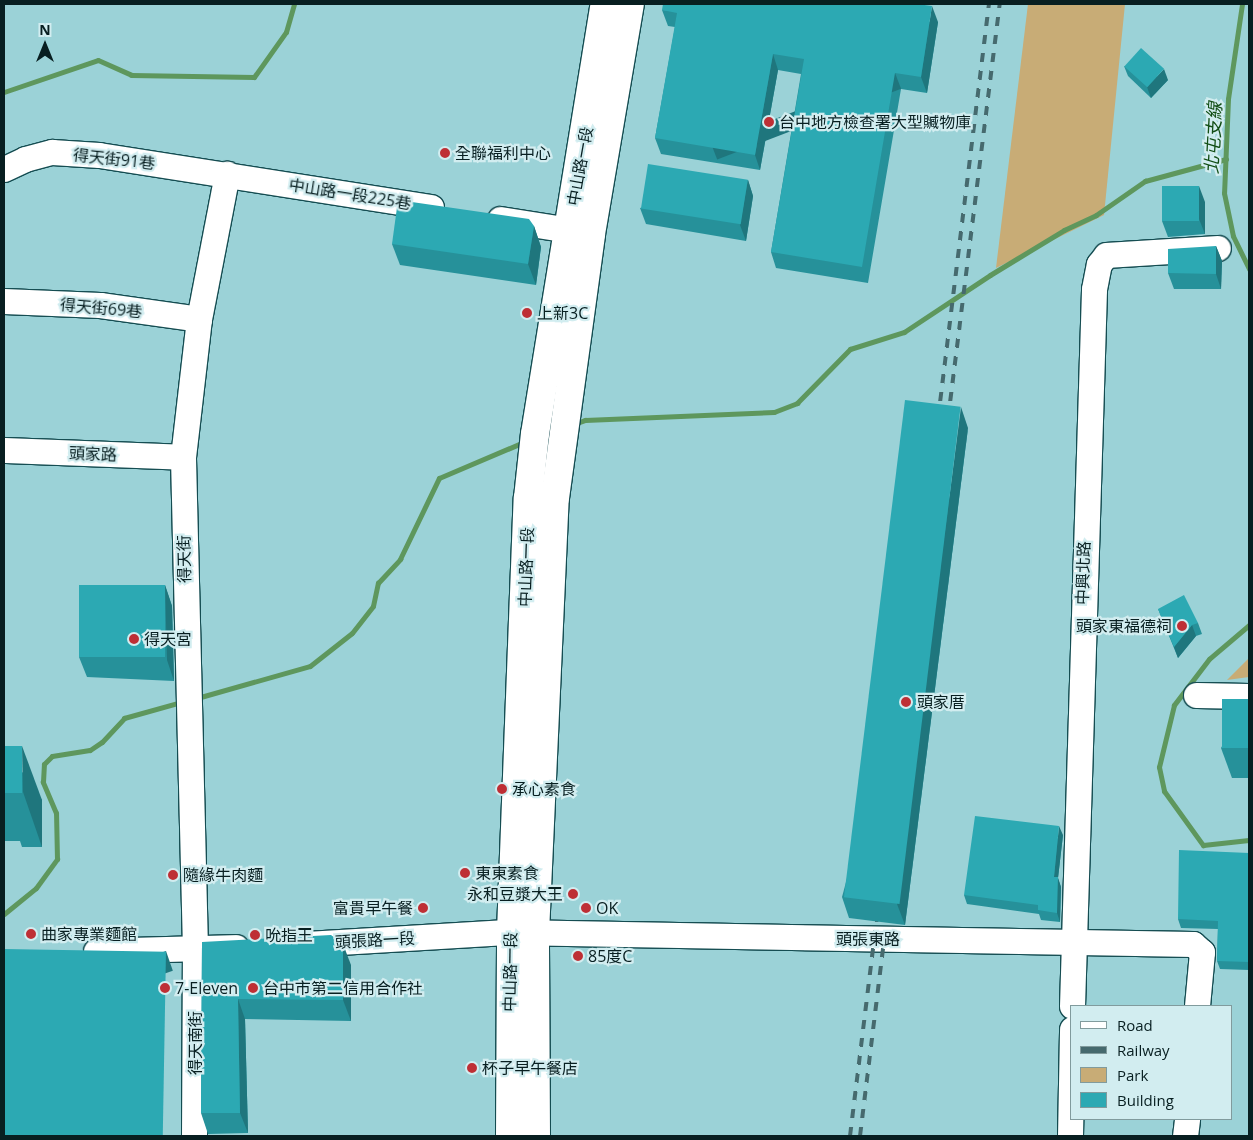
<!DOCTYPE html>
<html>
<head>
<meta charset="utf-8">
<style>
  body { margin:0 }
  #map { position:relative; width:1253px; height:1140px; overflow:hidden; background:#9bd2d7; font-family:"Open Sans","Noto Sans TC",sans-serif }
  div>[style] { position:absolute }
  .green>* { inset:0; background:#c8ac76 }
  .stream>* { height:5px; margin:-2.5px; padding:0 2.5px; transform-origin:2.5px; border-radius:2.5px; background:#5e975d }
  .roads { filter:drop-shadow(1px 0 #154d52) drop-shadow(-1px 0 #154d52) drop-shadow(0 1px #154d52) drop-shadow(0 -1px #154d52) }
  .minor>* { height:25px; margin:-12.5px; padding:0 12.5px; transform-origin:12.5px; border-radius:12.5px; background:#fff }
  .major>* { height:28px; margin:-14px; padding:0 14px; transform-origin:14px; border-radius:14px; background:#fff }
  .rail>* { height:4px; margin-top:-2px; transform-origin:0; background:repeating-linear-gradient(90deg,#466a6e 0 9px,transparent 0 18px) }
  .wall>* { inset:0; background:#26919a }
  .shaded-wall>* { inset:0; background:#1f767d; transform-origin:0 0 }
  .building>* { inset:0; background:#2ca9b3; transform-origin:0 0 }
  .dots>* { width:14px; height:14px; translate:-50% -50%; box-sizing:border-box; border:2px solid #d2edf0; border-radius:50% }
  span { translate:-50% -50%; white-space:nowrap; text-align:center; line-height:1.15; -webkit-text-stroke:4.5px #d2edf0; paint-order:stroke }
  .poi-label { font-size:16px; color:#081f21 }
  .left { translate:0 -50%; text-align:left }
  .right { translate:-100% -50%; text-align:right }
  .street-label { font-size:16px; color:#081f21 }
  .water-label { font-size:18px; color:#124e15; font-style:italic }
  .frame { position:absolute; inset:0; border:5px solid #081f21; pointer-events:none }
  .legend { position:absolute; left:1070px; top:1005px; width:162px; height:115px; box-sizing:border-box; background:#d2edf0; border:1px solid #819b9d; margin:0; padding:6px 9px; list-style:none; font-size:15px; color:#081f21 }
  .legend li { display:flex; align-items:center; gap:10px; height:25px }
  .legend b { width:25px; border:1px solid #819b9d }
  .north { position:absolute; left:20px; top:20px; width:50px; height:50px; -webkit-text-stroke:4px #d2edf0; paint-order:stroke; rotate:0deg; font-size:14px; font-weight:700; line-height:20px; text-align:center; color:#081f21 }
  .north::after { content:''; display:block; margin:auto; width:18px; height:22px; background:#081f21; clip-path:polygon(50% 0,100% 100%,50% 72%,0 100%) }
</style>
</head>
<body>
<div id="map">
  <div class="green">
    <i style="clip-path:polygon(1028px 4px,1125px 4px,1104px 215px,996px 268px)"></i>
    <i style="clip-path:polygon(1249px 658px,1249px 677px,1227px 680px)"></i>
  </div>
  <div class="stream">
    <i style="left:1242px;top:4px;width:96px;rotate:98.4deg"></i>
    <i style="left:1228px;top:99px;width:94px;rotate:92.4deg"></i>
    <i style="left:1224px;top:193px;width:44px;rotate:78.2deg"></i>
    <i style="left:1233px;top:236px;width:37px;rotate:64deg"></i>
    <i style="left:4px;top:92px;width:99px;rotate:-18.8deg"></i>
    <i style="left:98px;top:60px;width:36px;rotate:24deg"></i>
    <i style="left:131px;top:75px;width:123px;rotate:0.9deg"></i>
    <i style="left:254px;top:77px;width:55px;rotate:-54.6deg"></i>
    <i style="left:286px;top:32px;width:29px;rotate:-74deg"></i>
    <i style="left:574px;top:424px;width:12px;rotate:-20deg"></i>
    <i style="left:585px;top:420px;width:189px;rotate:-2.4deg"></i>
    <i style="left:774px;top:412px;width:25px;rotate:-21deg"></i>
    <i style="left:797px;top:403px;width:76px;rotate:-45.5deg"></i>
    <i style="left:850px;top:349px;width:57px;rotate:-17.5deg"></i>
    <i style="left:904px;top:332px;width:103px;rotate:-33.5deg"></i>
    <i style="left:990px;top:275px;width:87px;rotate:-31.3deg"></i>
    <i style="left:1064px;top:230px;width:35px;rotate:-25deg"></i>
    <i style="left:1096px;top:215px;width:60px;rotate:-34.8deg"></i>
    <i style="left:1145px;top:181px;width:84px;rotate:-15.2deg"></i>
    <i style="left:1249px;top:625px;width:52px;rotate:139.6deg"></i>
    <i style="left:1209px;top:659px;width:58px;rotate:127.3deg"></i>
    <i style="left:1174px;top:705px;width:64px;rotate:103.6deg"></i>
    <i style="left:1159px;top:767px;width:25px;rotate:78deg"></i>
    <i style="left:1164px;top:791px;width:67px;rotate:54.2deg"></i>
    <i style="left:1203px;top:845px;width:46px;rotate:-6.2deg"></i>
    <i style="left:197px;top:698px;width:117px;rotate:-15.8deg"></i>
    <i style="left:310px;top:666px;width:53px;rotate:-38.2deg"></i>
    <i style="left:352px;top:633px;width:34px;rotate:-52deg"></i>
    <i style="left:373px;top:606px;width:24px;rotate:-78deg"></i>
    <i style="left:378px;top:583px;width:33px;rotate:-47deg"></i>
    <i style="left:400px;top:559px;width:90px;rotate:-64.3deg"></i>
    <i style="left:439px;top:478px;width:95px;rotate:-23deg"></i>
    <i style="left:4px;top:914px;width:41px;rotate:-39.1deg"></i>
    <i style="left:36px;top:888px;width:36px;rotate:-54deg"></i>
    <i style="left:57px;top:859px;width:46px;rotate:-91.2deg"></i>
    <i style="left:56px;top:813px;width:34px;rotate:-113deg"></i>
    <i style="left:43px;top:782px;width:18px;rotate:-87deg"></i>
    <i style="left:44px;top:764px;width:11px;rotate:-45deg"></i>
    <i style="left:52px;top:756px;width:38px;rotate:-9deg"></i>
    <i style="left:90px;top:750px;width:14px;rotate:-34deg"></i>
    <i style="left:102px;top:742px;width:33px;rotate:-47deg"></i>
    <i style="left:124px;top:718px;width:59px;rotate:-15.7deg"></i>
  </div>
  <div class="roads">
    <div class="minor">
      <i style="left:4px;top:169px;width:23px;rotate:-25deg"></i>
      <i style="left:25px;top:159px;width:28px;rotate:-15deg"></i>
      <i style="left:52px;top:152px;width:47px;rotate:3.7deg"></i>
      <i style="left:99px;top:155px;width:336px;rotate:8.9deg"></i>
      <i style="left:500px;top:219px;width:89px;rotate:9deg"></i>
      <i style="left:4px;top:301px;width:96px;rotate:2.4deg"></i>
      <i style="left:100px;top:305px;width:100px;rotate:8deg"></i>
      <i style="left:4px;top:450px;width:179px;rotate:2.2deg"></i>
      <i style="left:1196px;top:695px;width:53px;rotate:1.1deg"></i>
      <i style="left:306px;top:944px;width:205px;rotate:-3.4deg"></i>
      <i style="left:511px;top:932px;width:682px;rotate:1.01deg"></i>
      <i style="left:1193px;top:944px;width:12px;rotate:42deg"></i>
      <i style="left:1202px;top:952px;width:54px;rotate:95.3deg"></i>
      <i style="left:96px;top:951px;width:140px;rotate:-1.6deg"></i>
      <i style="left:1072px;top:1006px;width:717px;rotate:-88.24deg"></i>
      <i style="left:1094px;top:289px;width:25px;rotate:-79deg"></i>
      <i style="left:1099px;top:264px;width:11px;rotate:-52deg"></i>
      <i style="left:1106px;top:255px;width:112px;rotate:-3.6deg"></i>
      <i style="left:194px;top:1136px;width:187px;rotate:-89.7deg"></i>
      <i style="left:195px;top:949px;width:492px;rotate:-91.4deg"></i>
      <i style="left:183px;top:457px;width:139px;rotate:-83.4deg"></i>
      <i style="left:199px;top:319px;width:148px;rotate:-79.1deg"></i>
      <i style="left:1070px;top:1136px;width:107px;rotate:-88.9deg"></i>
      <i style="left:1185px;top:1136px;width:17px;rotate:-83deg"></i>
    </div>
    <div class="major">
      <i style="left:510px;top:1136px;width:204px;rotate:-89.7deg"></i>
      <i style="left:511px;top:932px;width:434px;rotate:-87.8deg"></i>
      <i style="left:528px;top:498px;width:64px;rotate:-83.8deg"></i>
      <i style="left:535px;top:434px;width:436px;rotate:-80.8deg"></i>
      <i style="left:536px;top:1136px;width:203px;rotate:-90.3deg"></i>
      <i style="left:535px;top:933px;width:435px;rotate:-87.4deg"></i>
      <i style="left:555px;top:498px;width:266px;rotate:-82.2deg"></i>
      <i style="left:591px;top:234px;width:233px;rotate:-80.4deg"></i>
    </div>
  </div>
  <div class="rail">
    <i style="left:938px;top:419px;width:418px;rotate:-83deg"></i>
    <i style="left:948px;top:419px;width:418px;rotate:-82.9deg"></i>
    <i style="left:850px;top:1136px;width:230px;rotate:-83deg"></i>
    <i style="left:860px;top:1136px;width:230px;rotate:-83deg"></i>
  </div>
  <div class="wall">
    <i style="clip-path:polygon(662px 10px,938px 22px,927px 93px,901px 89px,868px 283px,776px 268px,771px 252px,801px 74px,778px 70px,760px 170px,661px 154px,655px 138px,675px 27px,668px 26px)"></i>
    <i style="clip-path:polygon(1124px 66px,1168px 80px,1151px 98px,1128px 76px)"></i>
    <i style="clip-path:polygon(748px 180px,753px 196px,746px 241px,646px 224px,640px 208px)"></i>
    <i style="clip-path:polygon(1205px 202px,1205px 234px,1168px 237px,1162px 221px)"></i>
    <i style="clip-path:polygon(534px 226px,541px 247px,536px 285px,400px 265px,392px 244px)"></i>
    <i style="clip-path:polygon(1216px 246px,1222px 261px,1221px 289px,1174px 289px,1168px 273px)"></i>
    <i style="clip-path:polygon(968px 428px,905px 925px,849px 918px,842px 897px)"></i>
    <i style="clip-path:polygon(165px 585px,172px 606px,174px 681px,87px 677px,79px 657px)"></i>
    <i style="clip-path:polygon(1158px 609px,1198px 623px,1202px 634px,1196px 636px,1178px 658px)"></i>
    <i style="clip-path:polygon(1249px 699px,1249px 778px,1232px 778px,1221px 748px)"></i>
    <i style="clip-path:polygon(4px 746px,42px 800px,42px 847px,22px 847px,20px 841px,4px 841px)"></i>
    <i style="clip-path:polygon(1063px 835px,1058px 878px,1061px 887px,1060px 922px,1041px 920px,1039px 914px,967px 904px,964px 895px)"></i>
    <i style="clip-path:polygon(1249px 853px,1249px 970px,1220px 969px,1217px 961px,1218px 929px,1181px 928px,1178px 919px)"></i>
    <i style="clip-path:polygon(202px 942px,351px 965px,351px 1021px,245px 1019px,248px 1133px,208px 1134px,201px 1113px)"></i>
  </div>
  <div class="shaded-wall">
    <i style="clip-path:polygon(932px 6px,938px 22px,927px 93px,921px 77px)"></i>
    <i style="clip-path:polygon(773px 54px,778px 70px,760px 170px,755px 155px)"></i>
    <i style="clip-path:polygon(1164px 69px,1168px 80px,1151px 98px,1147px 87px)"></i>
    <i style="left:895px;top:73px;width:17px;height:197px;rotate:69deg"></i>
    <i style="clip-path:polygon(748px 180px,753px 196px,746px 241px,740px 225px)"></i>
    <i style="clip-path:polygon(1199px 186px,1205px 202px,1205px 234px,1199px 219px)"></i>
    <i style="clip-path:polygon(534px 226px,541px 247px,536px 285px,528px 264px)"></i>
    <i style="clip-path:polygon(1216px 246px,1222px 261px,1221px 289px,1216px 274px)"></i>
    <i style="clip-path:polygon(961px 407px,968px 428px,905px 925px,897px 904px)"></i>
    <i style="clip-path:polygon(165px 585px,172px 606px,174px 681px,167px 660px)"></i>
    <i style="clip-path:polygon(1192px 625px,1196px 636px,1178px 658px,1174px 647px)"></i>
    <i style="clip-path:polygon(22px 746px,42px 800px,42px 847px,23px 792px)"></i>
    <i style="clip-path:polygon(1059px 826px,1063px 835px,1058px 878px,1061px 887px,1060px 922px,1057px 913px,1054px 877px)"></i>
    <i style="clip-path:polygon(343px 944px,351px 965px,351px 1021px,343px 1000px)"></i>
    <i style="left:166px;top:951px;width:21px;height:185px;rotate:71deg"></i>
    <i style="clip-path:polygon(238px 999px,245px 1019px,248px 1133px,240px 1113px)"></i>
  </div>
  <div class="building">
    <i style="clip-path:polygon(663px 4px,917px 4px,932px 6px,921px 77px,895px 73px,862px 267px,771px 252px,804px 59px,773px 54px,755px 155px,655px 138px,677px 13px,662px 10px)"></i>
    <i style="left:1141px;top:48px;width:31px;height:25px;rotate:42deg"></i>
    <i style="left:648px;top:164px;width:101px;height:45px;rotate:9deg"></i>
    <i style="left:1162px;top:186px;width:37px;height:35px"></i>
    <i style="clip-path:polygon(398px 200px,529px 219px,534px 226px,528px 264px,392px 244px)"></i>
    <i style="clip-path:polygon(1216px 246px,1216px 274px,1168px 273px,1168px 249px)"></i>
    <i style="left:905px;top:400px;width:56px;height:501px;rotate:7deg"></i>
    <i style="left:79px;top:585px;width:86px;height:72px"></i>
    <i style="clip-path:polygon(1184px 595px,1198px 623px,1192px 625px,1174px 647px,1158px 609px)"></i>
    <i style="left:1222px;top:699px;width:27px;height:49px"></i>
    <i style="left:4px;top:746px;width:18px;height:47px"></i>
    <i style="clip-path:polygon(975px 816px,1059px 826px,1054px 877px,1058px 877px,1057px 913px,1038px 910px,1038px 905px,964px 895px)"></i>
    <i style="clip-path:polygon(1179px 850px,1249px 853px,1249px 962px,1217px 961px,1218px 921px,1178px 919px)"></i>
    <i style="clip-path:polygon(331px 935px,343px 944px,343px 1000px,238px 999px,240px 1113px,201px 1113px,202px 942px)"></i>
    <i style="left:4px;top:949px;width:162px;height:187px;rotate:1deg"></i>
  </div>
  <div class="dots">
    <i style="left:769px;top:122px;background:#be2f35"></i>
    <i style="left:445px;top:153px;background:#be2f35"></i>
    <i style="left:527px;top:313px;background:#be2f35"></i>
    <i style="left:1182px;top:626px;background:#be2f35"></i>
    <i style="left:134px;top:639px;background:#be2f35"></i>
    <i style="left:906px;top:702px;background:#be2f35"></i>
    <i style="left:502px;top:789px;background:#be2f35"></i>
    <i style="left:465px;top:873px;background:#be2f35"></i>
    <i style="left:173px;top:875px;background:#be2f35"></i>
    <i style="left:573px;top:894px;background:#be2f35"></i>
    <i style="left:423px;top:908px;background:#be2f35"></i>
    <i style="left:586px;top:908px;background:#be2f35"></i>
    <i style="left:31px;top:934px;background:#be2f35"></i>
    <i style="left:255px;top:935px;background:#be2f35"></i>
    <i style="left:578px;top:956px;background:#be2f35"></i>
    <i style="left:165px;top:988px;background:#be2f35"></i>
    <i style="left:253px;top:988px;background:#be2f35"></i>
    <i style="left:472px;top:1068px;background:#be2f35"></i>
  </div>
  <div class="poi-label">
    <span class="left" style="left:779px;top:122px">台中地方檢查署大型贓物庫</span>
    <span class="left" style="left:455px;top:153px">全聯福利中心</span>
    <span class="left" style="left:537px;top:313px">上新3C</span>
    <span class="right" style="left:1172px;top:626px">頭家東福德祠</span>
    <span class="left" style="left:144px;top:639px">得天宮</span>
    <span class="left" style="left:917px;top:702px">頭家厝</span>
    <span class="left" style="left:512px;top:789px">承心素食</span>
    <span class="left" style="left:475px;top:873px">東東素食</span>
    <span class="left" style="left:183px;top:875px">隨緣牛肉麵</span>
    <span class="right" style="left:563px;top:894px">永和豆漿大王</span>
    <span class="right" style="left:413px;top:908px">富貴早午餐</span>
    <span class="left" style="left:596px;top:908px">OK</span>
    <span class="left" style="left:41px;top:934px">曲家專業麵館</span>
    <span class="left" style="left:265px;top:935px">吮指王</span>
    <span class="left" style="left:588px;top:956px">85度C</span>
    <span class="left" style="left:175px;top:988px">7-Eleven</span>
    <span class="left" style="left:263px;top:988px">台中市第二信用合作社</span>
    <span class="left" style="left:482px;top:1068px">杯子早午餐店</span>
  </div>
  <div class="street-label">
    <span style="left:114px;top:159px;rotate:6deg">得天街91巷</span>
    <span style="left:580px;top:166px;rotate:-80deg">中山路一段</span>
    <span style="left:350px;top:194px;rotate:9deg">中山路一段225巷</span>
    <span style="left:101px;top:308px;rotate:5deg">得天街69巷</span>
    <span style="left:93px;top:454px;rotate:2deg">頭家路</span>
    <span style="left:184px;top:559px;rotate:-91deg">得天街</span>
    <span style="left:526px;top:567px;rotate:-88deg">中山路一段</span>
    <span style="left:1083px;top:573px;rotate:-88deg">中興北路</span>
    <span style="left:868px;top:939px">頭張東路</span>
    <span style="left:375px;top:940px;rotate:-3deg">頭張路一段</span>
    <span style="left:510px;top:972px;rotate:-89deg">中山路一段</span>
    <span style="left:195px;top:1043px;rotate:-90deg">得天南街</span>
  </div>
  <div class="water-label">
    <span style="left:1213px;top:138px;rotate:-87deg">北屯支線</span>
  </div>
  <div class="frame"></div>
  <ul class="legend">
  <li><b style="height:6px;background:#fff"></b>Road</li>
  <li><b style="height:6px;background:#466a6e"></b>Railway</li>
  <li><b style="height:14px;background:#c8ac76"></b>Park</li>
  <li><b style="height:14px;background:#2ca9b3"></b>Building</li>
  </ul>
  <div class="north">N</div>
</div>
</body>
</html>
